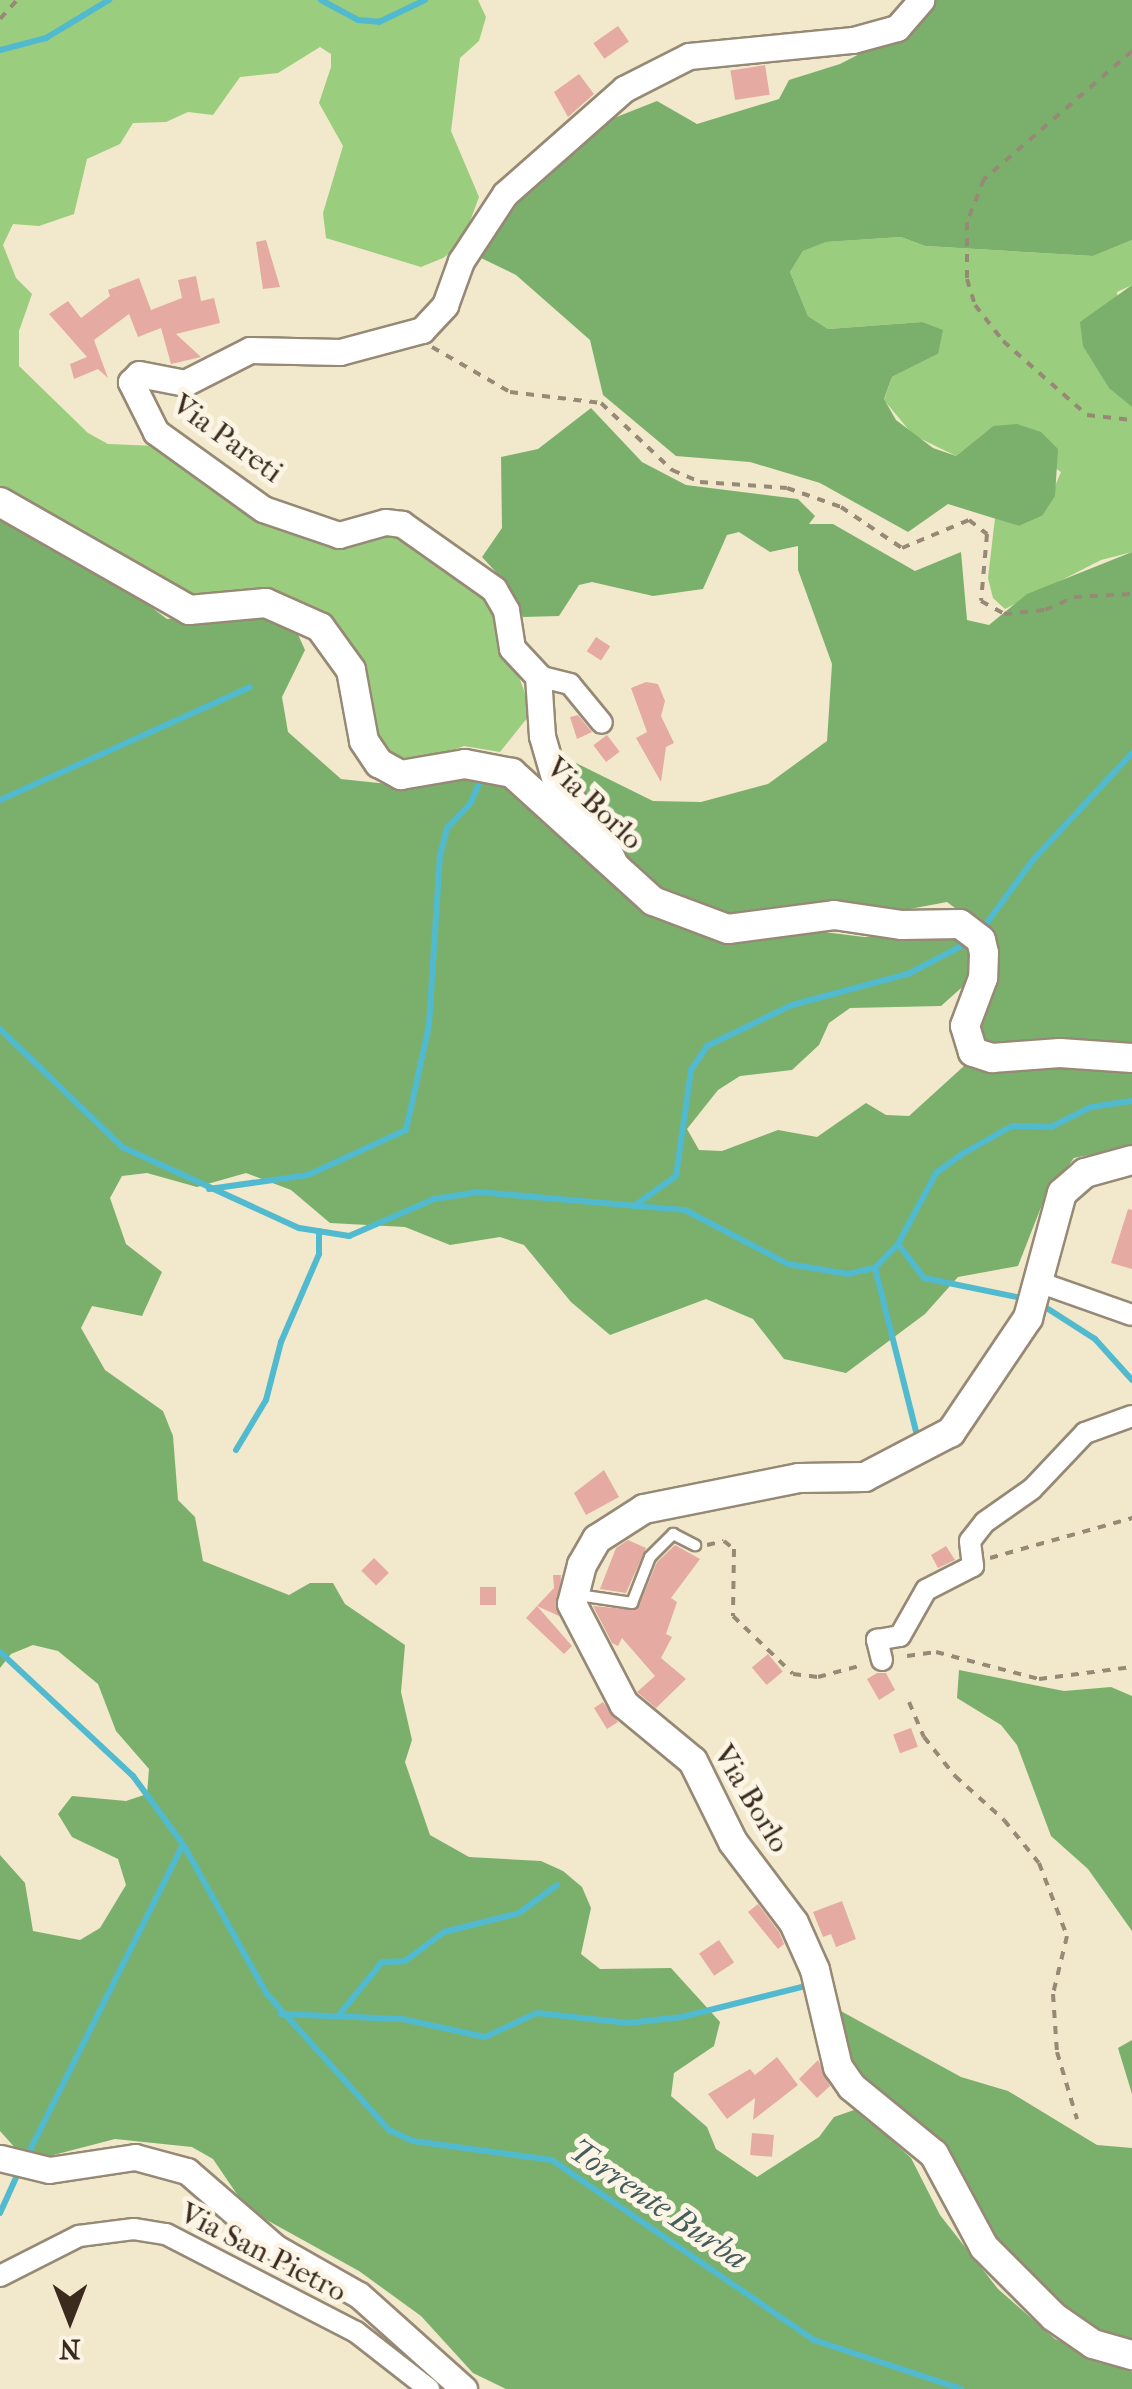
<!DOCTYPE html>
<html>
<head>
<meta charset="utf-8">
<style>
  body { margin:0 }
  #map { position:relative; width:1132px; height:2389px; overflow:hidden; background:#f2e8cc; font-family:"IM FELL French Canon",serif }
  div>[style] { position:absolute }
  .green>* { inset:0; background:#9acd7d }
  .forest>* { inset:0; background:#7bb06c }
  .stream>* { height:6px; margin:-3px; padding:0 3px; transform-origin:3px; border-radius:3px; background:#51bace }
  .building>* { inset:0; background:#e5aba2; transform-origin:0 0 }
  .path>* { height:4px; margin-top:-2px; transform-origin:0; background:repeating-linear-gradient(90deg,#968975 0 8px,transparent 0 16px) }
  .roads { filter:drop-shadow(2px 0 #968975) drop-shadow(-2px 0 #968975) drop-shadow(0 2px #968975) drop-shadow(0 -2px #968975) }
  .service>* { height:10px; margin:-5px; padding:0 5px; transform-origin:5px; border-radius:5px; background:#fff }
  .minor>* { height:20px; margin:-10px; padding:0 10px; transform-origin:10px; border-radius:10px; background:#fff }
  .tertiary>* { height:25px; margin:-12.5px; padding:0 12.5px; transform-origin:12.5px; border-radius:12.5px; background:#fff }
  .secondary>* { height:28px; margin:-14px; padding:0 14px; transform-origin:14px; border-radius:14px; background:#fff }
  span { translate:-50% -50%; white-space:nowrap; text-align:center; line-height:1.15; -webkit-text-stroke:10px #fcf5e5; paint-order:stroke }
  .street-label { font-size:30px; color:#3b2a1e }
  .water-label { font-size:32px; color:#435c5c; font-style:italic }
  .north { position:absolute; left:20px; top:2269px; width:100px; height:100px; -webkit-text-stroke:8px #fcf5e5; paint-order:stroke; rotate:180deg; font-size:28px; font-weight:700; line-height:40px; text-align:center; color:#3b2a1e }
  .north::after { content:''; display:block; margin:auto; width:35px; height:45px; background:#3b2a1e; clip-path:polygon(50% 0,100% 100%,50% 72%,0 100%) }
</style>
</head>
<body>
<div id="map">
  <div class="green">
    <i style="clip-path:polygon(0 0,478px 0,486px 17px,479px 41px,460px 58px,451px 131px,479px 197px,462px 243px,443px 258px,421px 267px,326px 238px,323px 213px,343px 146px,319px 103px,331px 67px,331px 54px,320px 47px,278px 73px,240px 77px,213px 115px,188px 112px,166px 122px,133px 123px,120px 144px,87px 159px,74px 214px,39px 226px,13px 224px,3px 245px,16px 278px,32px 294px,19px 331px,19px 366px,88px 433px,108px 444px,157px 446px,234px 501px,396px 534px,480px 590px,493px 608px,525px 693px,528px 717px,500px 752px,464px 746px,417px 763px,394px 758px,377px 740px,345px 640px,309px 607px,244px 591px,193px 598px,0 491px)"></i>
    <i style="clip-path:polygon(901px 237px,925px 246px,1093px 256px,1132px 240px,1132px 285px,1117px 292px,1132px 407px,1132px 552px,1101px 560px,1005px 609px,993px 598px,988px 578px,995px 518px,1019px 526px,1042px 516px,1061px 472px,993px 426px,956px 456px,913px 435px,884px 400px,892px 377px,938px 354px,922px 322px,828px 329px,808px 316px,790px 272px,803px 251px,825px 242px)"></i>
  </div>
  <div class="forest">
    <i style="clip-path:polygon(929px 0,1132px 0,1132px 240px,1093px 256px,925px 246px,901px 237px,826px 242px,803px 251px,790px 272px,808px 316px,828px 329px,922px 322px,943px 330px,938px 354px,892px 377px,884px 399px,896px 420px,933px 448px,956px 456px,993px 426px,1017px 424px,1041px 432px,1058px 449px,1055px 496px,1042px 516px,1019px 526px,948px 504px,908px 532px,820px 483px,750px 462px,676px 456px,603px 395px,590px 340px,516px 275px,479px 257px,534px 181px,614px 118px,657px 101px,697px 124px,779px 99px,789px 80px,840px 64px,912px 27px)"></i>
    <i style="clip-path:polygon(1132px 285px,1132px 407px,1109px 388px,1083px 346px,1080px 322px)"></i>
    <i style="clip-path:polygon(591px 408px,642px 462px,686px 485px,798px 499px,815px 516px,809px 524px,833px 524px,915px 571px,961px 552px,967px 620px,989px 625px,1027px 594px,1132px 552px,1132px 1047px,992px 1049px,980px 1039px,982px 1016px,999px 982px,991px 935px,947px 902px,899px 911px,714px 917px,650px 883px,624px 853px,603px 817px,573px 792px,568px 773px,576px 763px,653px 801px,701px 802px,768px 784px,827px 741px,832px 664px,798px 570px,798px 546px,770px 552px,739px 532px,727px 535px,703px 589px,653px 596px,592px 582px,579px 585px,559px 616px,523px 617px,507px 584px,482px 557px,502px 528px,501px 457px,538px 449px)"></i>
    <i style="clip-path:polygon(0 512px,71px 547px,167px 619px,253px 613px,296px 630px,305px 650px,282px 697px,288px 732px,341px 779px,416px 787px,453px 775px,488px 779px,520px 795px,648px 910px,864px 937px,955px 936px,972px 943px,969px 981px,941px 1006px,850px 1008px,829px 1023px,819px 1045px,792px 1070px,740px 1076px,718px 1090px,687px 1129px,699px 1150px,722px 1151px,778px 1130px,817px 1137px,866px 1103px,886px 1115px,909px 1116px,964px 1066px,1132px 1068px,1132px 1146px,1074px 1158px,1045px 1197px,1018px 1266px,958px 1277px,925px 1314px,846px 1373px,784px 1359px,753px 1319px,706px 1299px,610px 1335px,571px 1302px,524px 1245px,500px 1237px,450px 1245px,405px 1227px,330px 1223px,291px 1190px,246px 1173px,197px 1187px,147px 1173px,122px 1176px,110px 1198px,126px 1244px,162px 1272px,142px 1316px,92px 1306px,81px 1328px,105px 1370px,163px 1411px,173px 1436px,178px 1500px,195px 1517px,203px 1561px,289px 1595px,310px 1583px,333px 1583px,345px 1604px,405px 1645px,401px 1692px,412px 1740px,405px 1762px,430px 1835px,469px 1857px,541px 1861px,563px 1871px,582px 1887px,591px 1908px,581px 1954px,600px 1969px,671px 1968px,720px 2022px,714px 2046px,674px 2073px,671px 2096px,707px 2127px,716px 2149px,757px 2177px,819px 2137px,834px 2117px,857px 2109px,911px 2158px,940px 2215px,998px 2289px,1055px 2339px,1132px 2372px,1132px 2389px,506px 2389px,473px 2373px,421px 2316px,359px 2271px,247px 2209px,213px 2159px,192px 2147px,115px 2139px,42px 2158px,17px 2150px,0 2131px,0 1855px,25px 1883px,33px 1931px,80px 1940px,100px 1928px,126px 1885px,118px 1859px,72px 1837px,58px 1814px,72px 1796px,126px 1801px,147px 1794px,149px 1769px,116px 1731px,98px 1684px,58px 1651px,33px 1645px,11px 1654px,0 1668px)"></i>
    <i style="clip-path:polygon(959px 1670px,1064px 1691px,1111px 1687px,1132px 1696px,1132px 1931px,1088px 1869px,1051px 1836px,1017px 1745px,1001px 1725px,957px 1698px)"></i>
    <i style="clip-path:polygon(839px 2010px,961px 2077px,1008px 2091px,1097px 2145px,1132px 2148px,1132px 2344px,1060px 2310px,993px 2242px,853px 2073px)"></i>
    <i style="clip-path:polygon(1132px 2040px,1132px 2094px,1118px 2048px)"></i>
  </div>
  <div class="stream">
    <i style="left:321px;top:0;width:42px;rotate:28.4deg"></i>
    <i style="left:358px;top:20px;width:21px;rotate:5deg"></i>
    <i style="left:379px;top:22px;width:51px;rotate:-25.6deg"></i>
    <i style="left:0;top:50px;width:48px;rotate:-14.6deg"></i>
    <i style="left:46px;top:38px;width:74px;rotate:-31.1deg"></i>
    <i style="left:0;top:800px;width:274px;rotate:-24.3deg"></i>
    <i style="left:981px;top:931px;width:88px;rotate:-53.8deg"></i>
    <i style="left:1033px;top:860px;width:146px;rotate:-47.2deg"></i>
    <i style="left:0;top:1029px;width:170px;rotate:44deg"></i>
    <i style="left:122px;top:1147px;width:195px;rotate:24.6deg"></i>
    <i style="left:299px;top:1228px;width:51px;rotate:9.1deg"></i>
    <i style="left:349px;top:1236px;width:93px;rotate:-23.5deg"></i>
    <i style="left:434px;top:1199px;width:45px;rotate:-9deg"></i>
    <i style="left:478px;top:1192px;width:208px;rotate:5deg"></i>
    <i style="left:685px;top:1210px;width:116px;rotate:27.7deg"></i>
    <i style="left:788px;top:1264px;width:61px;rotate:9.5deg"></i>
    <i style="left:848px;top:1274px;width:28px;rotate:-13deg"></i>
    <i style="left:875px;top:1268px;width:33px;rotate:-46deg"></i>
    <i style="left:898px;top:1244px;width:81px;rotate:-61.8deg"></i>
    <i style="left:936px;top:1173px;width:34px;rotate:-36deg"></i>
    <i style="left:964px;top:1153px;width:55px;rotate:-29.4deg"></i>
    <i style="left:1012px;top:1126px;width:39px;rotate:1deg"></i>
    <i style="left:1051px;top:1127px;width:45px;rotate:-26.6deg"></i>
    <i style="left:1091px;top:1107px;width:41px;rotate:-8.3deg"></i>
    <i style="left:209px;top:1189px;width:100px;rotate:-8deg"></i>
    <i style="left:308px;top:1175px;width:108px;rotate:-24.7deg"></i>
    <i style="left:406px;top:1130px;width:107px;rotate:-77.6deg"></i>
    <i style="left:429px;top:1025px;width:170px;rotate:-86.3deg"></i>
    <i style="left:440px;top:855px;width:28px;rotate:-75deg"></i>
    <i style="left:447px;top:828px;width:33px;rotate:-46deg"></i>
    <i style="left:470px;top:804px;width:34px;rotate:-66deg"></i>
    <i style="left:634px;top:1206px;width:52px;rotate:-35.5deg"></i>
    <i style="left:676px;top:1176px;width:107px;rotate:-81.9deg"></i>
    <i style="left:691px;top:1070px;width:29px;rotate:-56deg"></i>
    <i style="left:707px;top:1046px;width:94px;rotate:-25.8deg"></i>
    <i style="left:792px;top:1005px;width:120px;rotate:-15deg"></i>
    <i style="left:908px;top:974px;width:73px;rotate:-27.6deg"></i>
    <i style="left:899px;top:1245px;width:41px;rotate:52.9deg"></i>
    <i style="left:924px;top:1278px;width:104px;rotate:11.6deg"></i>
    <i style="left:875px;top:1268px;width:176px;rotate:75.9deg"></i>
    <i style="left:1042px;top:1305px;width:63px;rotate:32.7deg"></i>
    <i style="left:1095px;top:1339px;width:55px;rotate:47.9deg"></i>
    <i style="left:236px;top:1450px;width:58px;rotate:-59deg"></i>
    <i style="left:266px;top:1400px;width:60px;rotate:-75.5deg"></i>
    <i style="left:281px;top:1342px;width:96px;rotate:-66.6deg"></i>
    <i style="left:319px;top:1254px;width:23px;rotate:-90deg"></i>
    <i style="left:0;top:1652px;width:182px;rotate:43deg"></i>
    <i style="left:133px;top:1776px;width:84px;rotate:53.7deg"></i>
    <i style="left:183px;top:1844px;width:172px;rotate:60.8deg"></i>
    <i style="left:267px;top:1994px;width:183px;rotate:48.1deg"></i>
    <i style="left:389px;top:2130px;width:26px;rotate:25deg"></i>
    <i style="left:413px;top:2141px;width:140px;rotate:7.8deg"></i>
    <i style="left:552px;top:2160px;width:318px;rotate:34.5deg"></i>
    <i style="left:814px;top:2340px;width:155px;rotate:18.4deg"></i>
    <i style="left:281px;top:2014px;width:121px;rotate:2.4deg"></i>
    <i style="left:402px;top:2019px;width:85px;rotate:12.2deg"></i>
    <i style="left:485px;top:2037px;width:57px;rotate:-24.8deg"></i>
    <i style="left:537px;top:2013px;width:92px;rotate:6.3deg"></i>
    <i style="left:628px;top:2023px;width:54px;rotate:-6.3deg"></i>
    <i style="left:682px;top:2017px;width:127px;rotate:-14.1deg"></i>
    <i style="left:339px;top:2015px;width:68px;rotate:-50.9deg"></i>
    <i style="left:382px;top:1962px;width:23px;rotate:-2deg"></i>
    <i style="left:405px;top:1961px;width:49px;rotate:-36.6deg"></i>
    <i style="left:444px;top:1932px;width:77px;rotate:-14.2deg"></i>
    <i style="left:519px;top:1913px;width:47px;rotate:-36.4deg"></i>
    <i style="left:26px;top:2158px;width:351px;rotate:-63.4deg"></i>
    <i style="left:0;top:2213px;width:48px;rotate:-65.6deg"></i>
  </div>
  <div class="building">
    <i style="left:618px;top:26px;width:19px;height:30px;rotate:55deg"></i>
    <i style="left:765px;top:65px;width:30px;height:35px;rotate:81deg"></i>
    <i style="clip-path:polygon(579px 74px,594px 94px,568px 117px,554px 92px)"></i>
    <i style="clip-path:polygon(266px 240px,280px 287px,263px 289px,256px 242px)"></i>
    <i style="clip-path:polygon(196px 276px,201px 301px,214px 298px,220px 323px,176px 334px,201px 357px,171px 364px,161px 328px,138px 337px,129px 314px,94px 340px,108px 378px,98px 369px,74px 379px,70px 364px,87px 357px,49px 314px,68px 301px,81px 318px,110px 296px,108px 290px,139px 278px,151px 310px,182px 298px,178px 280px)"></i>
    <i style="left:596px;top:637px;width:17px;height:17px;rotate:33deg"></i>
    <i style="clip-path:polygon(646px 682px,658px 684px,665px 701px,661px 716px,674px 743px,666px 747px,661px 782px,636px 738px,647px 732px,631px 688px)"></i>
    <i style="clip-path:polygon(578px 715px,592px 732px,577px 739px,570px 717px)"></i>
    <i style="left:607px;top:735px;width:21px;height:17px;rotate:53deg"></i>
    <i style="clip-path:polygon(1128px 1209px,1132px 1210px,1132px 1269px,1111px 1263px)"></i>
    <i style="clip-path:polygon(604px 1470px,619px 1497px,586px 1515px,574px 1493px)"></i>
    <i style="clip-path:polygon(628px 1540px,646px 1548px,626px 1593px,600px 1589px,616px 1548px)"></i>
    <i style="clip-path:polygon(675px 1545px,700px 1559px,671px 1598px,677px 1602px,666px 1634px,672px 1637px,661px 1658px,686px 1679px,656px 1708px,637px 1692px,655px 1676px,622px 1638px,618px 1646px,612px 1643px,593px 1606px,637px 1610px,657px 1562px)"></i>
    <i style="clip-path:polygon(946px 1546px,955px 1560px,938px 1568px,931px 1555px)"></i>
    <i style="left:374px;top:1558px;width:21px;height:18px;rotate:45deg"></i>
    <i style="clip-path:polygon(553px 1575px,561px 1575px,559px 1616px,537px 1606px,554px 1588px)"></i>
    <i style="left:480px;top:1587px;width:16px;height:18px"></i>
    <i style="clip-path:polygon(537px 1606px,572px 1646px,564px 1654px,526px 1618px)"></i>
    <i style="left:768px;top:1654px;width:23px;height:21px;rotate:50deg"></i>
    <i style="clip-path:polygon(877px 1673px,886px 1673px,895px 1690px,879px 1700px,867px 1679px)"></i>
    <i style="clip-path:polygon(603px 1702px,618px 1722px,607px 1729px,594px 1708px)"></i>
    <i style="left:911px;top:1728px;width:20px;height:19px;rotate:70deg"></i>
    <i style="clip-path:polygon(842px 1901px,856px 1939px,836px 1947px,831px 1934px,823px 1937px,813px 1912px)"></i>
    <i style="clip-path:polygon(758px 1904px,779px 1932px,784px 1944px,778px 1949px,748px 1912px)"></i>
    <i style="left:719px;top:1940px;width:27px;height:24px;rotate:56deg"></i>
    <i style="clip-path:polygon(777px 2057px,798px 2085px,753px 2120px,755px 2098px,727px 2119px,708px 2094px,750px 2069px,755px 2075px)"></i>
    <i style="clip-path:polygon(818px 2060px,830px 2086px,817px 2098px,799px 2079px)"></i>
    <i style="left:752px;top:2133px;width:22px;height:22px;rotate:5deg"></i>
  </div>
  <div class="path">
    <i style="left:0;top:19px;width:25px;rotate:-48deg"></i>
    <i style="left:1132px;top:51px;width:196px;rotate:139.1deg"></i>
    <i style="left:984px;top:179px;width:46px;rotate:111.6deg"></i>
    <i style="left:967px;top:222px;width:57px;rotate:90deg"></i>
    <i style="left:967px;top:279px;width:27px;rotate:73deg"></i>
    <i style="left:975px;top:305px;width:46px;rotate:52.1deg"></i>
    <i style="left:1003px;top:341px;width:112px;rotate:41.4deg"></i>
    <i style="left:1087px;top:415px;width:45px;rotate:6.3deg"></i>
    <i style="left:432px;top:347px;width:90px;rotate:30deg"></i>
    <i style="left:510px;top:392px;width:92px;rotate:6.9deg"></i>
    <i style="left:601px;top:403px;width:98px;rotate:43.3deg"></i>
    <i style="left:672px;top:470px;width:30px;rotate:23deg"></i>
    <i style="left:700px;top:482px;width:87px;rotate:3.9deg"></i>
    <i style="left:787px;top:488px;width:57px;rotate:19.4deg"></i>
    <i style="left:841px;top:507px;width:73px;rotate:33.9deg"></i>
    <i style="left:902px;top:548px;width:73px;rotate:-22.7deg"></i>
    <i style="left:969px;top:520px;width:23px;rotate:38deg"></i>
    <i style="left:987px;top:534px;width:67px;rotate:95.1deg"></i>
    <i style="left:981px;top:601px;width:26px;rotate:29deg"></i>
    <i style="left:1004px;top:614px;width:41px;rotate:-5.6deg"></i>
    <i style="left:1045px;top:610px;width:32px;rotate:-24deg"></i>
    <i style="left:1074px;top:597px;width:58px;rotate:-3deg"></i>
    <i style="left:707px;top:1545px;width:17px;rotate:-13deg"></i>
    <i style="left:724px;top:1541px;width:13px;rotate:39deg"></i>
    <i style="left:734px;top:1549px;width:67px;rotate:90.9deg"></i>
    <i style="left:733px;top:1616px;width:83px;rotate:44deg"></i>
    <i style="left:793px;top:1674px;width:25px;rotate:7deg"></i>
    <i style="left:818px;top:1677px;width:47px;rotate:-14.9deg"></i>
    <i style="left:990px;top:1558px;width:148px;rotate:-15.7deg"></i>
    <i style="left:907px;top:1656px;width:29px;rotate:-8deg"></i>
    <i style="left:936px;top:1652px;width:106px;rotate:14.7deg"></i>
    <i style="left:1039px;top:1679px;width:94px;rotate:-7.4deg"></i>
    <i style="left:909px;top:1702px;width:38px;rotate:67deg"></i>
    <i style="left:924px;top:1737px;width:50px;rotate:51.5deg"></i>
    <i style="left:955px;top:1776px;width:66px;rotate:41.9deg"></i>
    <i style="left:1004px;top:1820px;width:55px;rotate:50.9deg"></i>
    <i style="left:1039px;top:1863px;width:78px;rotate:69deg"></i>
    <i style="left:1067px;top:1936px;width:60px;rotate:103.6deg"></i>
    <i style="left:1053px;top:1994px;width:58px;rotate:86.1deg"></i>
    <i style="left:1057px;top:2052px;width:70px;rotate:73.4deg"></i>
  </div>
  <div class="roads">
    <div class="service">
      <i style="left:578px;top:1595px;width:55px;rotate:8.4deg"></i>
      <i style="left:632px;top:1603px;width:49px;rotate:-68.6deg"></i>
      <i style="left:650px;top:1557px;width:33px;rotate:-45deg"></i>
      <i style="left:673px;top:1534px;width:25px;rotate:27deg"></i>
    </div>
    <div class="minor">
      <i style="left:538px;top:676px;width:33px;rotate:14deg"></i>
      <i style="left:570px;top:684px;width:50px;rotate:50.6deg"></i>
      <i style="left:1041px;top:1283px;width:96px;rotate:19.4deg"></i>
      <i style="left:882px;top:1660px;width:21px;rotate:-104deg"></i>
      <i style="left:877px;top:1640px;width:23px;rotate:-10deg"></i>
      <i style="left:900px;top:1636px;width:53px;rotate:-60.5deg"></i>
      <i style="left:926px;top:1590px;width:53px;rotate:-27.1deg"></i>
      <i style="left:973px;top:1566px;width:25px;rotate:-97deg"></i>
      <i style="left:970px;top:1541px;width:24px;rotate:-52deg"></i>
      <i style="left:985px;top:1522px;width:57px;rotate:-35.1deg"></i>
      <i style="left:1032px;top:1489px;width:77px;rotate:-46.6deg"></i>
      <i style="left:1085px;top:1433px;width:50px;rotate:-19.9deg"></i>
      <i style="left:0;top:2276px;width:89px;rotate:-26.9deg"></i>
      <i style="left:79px;top:2236px;width:55px;rotate:-7.3deg"></i>
      <i style="left:134px;top:2229px;width:32px;rotate:9deg"></i>
      <i style="left:166px;top:2234px;width:214px;rotate:27.3deg"></i>
      <i style="left:356px;top:2332px;width:93px;rotate:38deg"></i>
    </div>
    <div class="tertiary">
      <i style="left:616px;top:866px;width:46px;rotate:-116deg"></i>
      <i style="left:596px;top:825px;width:60px;rotate:-133deg"></i>
      <i style="left:555px;top:781px;width:47px;rotate:-106.1deg"></i>
      <i style="left:542px;top:736px;width:60px;rotate:-93.8deg"></i>
      <i style="left:538px;top:676px;width:38px;rotate:-133deg"></i>
      <i style="left:512px;top:648px;width:38px;rotate:-99deg"></i>
      <i style="left:506px;top:610px;width:24px;rotate:-120deg"></i>
      <i style="left:494px;top:589px;width:113px;rotate:-144.8deg"></i>
      <i style="left:402px;top:524px;width:17px;rotate:-173deg"></i>
      <i style="left:385px;top:522px;width:48px;rotate:164.2deg"></i>
      <i style="left:339px;top:535px;width:80px;rotate:-161.1deg"></i>
      <i style="left:263px;top:509px;width:132px;rotate:-144.3deg"></i>
      <i style="left:156px;top:432px;width:56px;rotate:-116.6deg"></i>
      <i style="left:131px;top:382px;width:11px;rotate:-45deg"></i>
      <i style="left:139px;top:374px;width:47px;rotate:11.1deg"></i>
      <i style="left:185px;top:383px;width:73px;rotate:-26.9deg"></i>
      <i style="left:250px;top:350px;width:90px;rotate:1.3deg"></i>
      <i style="left:340px;top:352px;width:85px;rotate:-15deg"></i>
      <i style="left:422px;top:330px;width:34px;rotate:-47deg"></i>
      <i style="left:445px;top:305px;width:47px;rotate:-70deg"></i>
      <i style="left:461px;top:261px;width:80px;rotate:-56.7deg"></i>
      <i style="left:505px;top:194px;width:159px;rotate:-41.4deg"></i>
      <i style="left:624px;top:89px;width:73px;rotate:-26.9deg"></i>
      <i style="left:689px;top:56px;width:165px;rotate:-5.6deg"></i>
      <i style="left:853px;top:40px;width:46px;rotate:-15.3deg"></i>
      <i style="left:897px;top:28px;width:37px;rotate:-49deg"></i>
      <i style="left:0;top:2158px;width:50px;rotate:13.8deg"></i>
      <i style="left:49px;top:2170px;width:87px;rotate:-8.6deg"></i>
      <i style="left:135px;top:2157px;width:54px;rotate:15.1deg"></i>
      <i style="left:187px;top:2171px;width:118px;rotate:40.9deg"></i>
      <i style="left:276px;top:2248px;width:95px;rotate:29.5deg"></i>
      <i style="left:359px;top:2295px;width:141px;rotate:41.8deg"></i>
    </div>
    <div class="secondary">
      <i style="left:0;top:502px;width:218px;rotate:29.7deg"></i>
      <i style="left:189px;top:610px;width:77px;rotate:-5.2deg"></i>
      <i style="left:266px;top:603px;width:59px;rotate:24deg"></i>
      <i style="left:320px;top:627px;width:53px;rotate:54.2deg"></i>
      <i style="left:351px;top:670px;width:72px;rotate:79.6deg"></i>
      <i style="left:364px;top:741px;width:27px;rotate:56deg"></i>
      <i style="left:379px;top:763px;width:25px;rotate:29deg"></i>
      <i style="left:401px;top:775px;width:65px;rotate:-9.8deg"></i>
      <i style="left:465px;top:764px;width:48px;rotate:10.8deg"></i>
      <i style="left:512px;top:773px;width:190px;rotate:42.2deg"></i>
      <i style="left:653px;top:901px;width:80px;rotate:20.5deg"></i>
      <i style="left:728px;top:929px;width:107px;rotate:-7.5deg"></i>
      <i style="left:834px;top:915px;width:69px;rotate:8.4deg"></i>
      <i style="left:902px;top:925px;width:58px;rotate:-1deg"></i>
      <i style="left:960px;top:924px;width:26px;rotate:37deg"></i>
      <i style="left:981px;top:940px;width:13px;rotate:77deg"></i>
      <i style="left:984px;top:953px;width:25px;rotate:92deg"></i>
      <i style="left:983px;top:978px;width:51px;rotate:110.6deg"></i>
      <i style="left:965px;top:1026px;width:27px;rotate:73deg"></i>
      <i style="left:973px;top:1052px;width:20px;rotate:18deg"></i>
      <i style="left:992px;top:1058px;width:68px;rotate:-4.2deg"></i>
      <i style="left:1060px;top:1053px;width:72px;rotate:4deg"></i>
      <i style="left:1132px;top:1160px;width:49px;rotate:164.5deg"></i>
      <i style="left:1085px;top:1173px;width:30px;rotate:139deg"></i>
      <i style="left:1062px;top:1193px;width:130px;rotate:105.2deg"></i>
      <i style="left:1028px;top:1318px;width:138px;rotate:124deg"></i>
      <i style="left:951px;top:1432px;width:97px;rotate:152.4deg"></i>
      <i style="left:865px;top:1477px;width:66px;rotate:179.1deg"></i>
      <i style="left:799px;top:1478px;width:158px;rotate:168.7deg"></i>
      <i style="left:644px;top:1509px;width:56px;rotate:147.4deg"></i>
      <i style="left:597px;top:1539px;width:30px;rotate:120deg"></i>
      <i style="left:582px;top:1565px;width:40px;rotate:104.4deg"></i>
      <i style="left:572px;top:1604px;width:113px;rotate:62.5deg"></i>
      <i style="left:624px;top:1704px;width:89px;rotate:39.6deg"></i>
      <i style="left:693px;top:1761px;width:90px;rotate:63.7deg"></i>
      <i style="left:733px;top:1842px;width:101px;rotate:53deg"></i>
      <i style="left:794px;top:1923px;width:51px;rotate:65.9deg"></i>
      <i style="left:815px;top:1970px;width:100px;rotate:76.7deg"></i>
      <i style="left:838px;top:2067px;width:24px;rotate:55deg"></i>
      <i style="left:852px;top:2087px;width:106px;rotate:39.3deg"></i>
      <i style="left:934px;top:2154px;width:106px;rotate:61.7deg"></i>
      <i style="left:984px;top:2247px;width:99px;rotate:45deg"></i>
      <i style="left:1054px;top:2317px;width:47px;rotate:34.7deg"></i>
      <i style="left:1093px;top:2344px;width:41px;rotate:15.8deg"></i>
    </div>
  </div>
  <div class="street-label">
    <span style="left:227px;top:439px;rotate:36deg">Via Pareti</span>
    <span style="left:594px;top:804px;rotate:43deg">Via Borlo</span>
    <span style="left:751px;top:1799px;rotate:59deg">Via Borlo</span>
    <span style="left:263px;top:2253px;rotate:27deg">Via San Pietro</span>
  </div>
  <div class="water-label">
    <span style="left:658px;top:2205px;rotate:34deg">Torrente Burba</span>
  </div>
  <div class="north">N</div>
</div>
</body>
</html>
